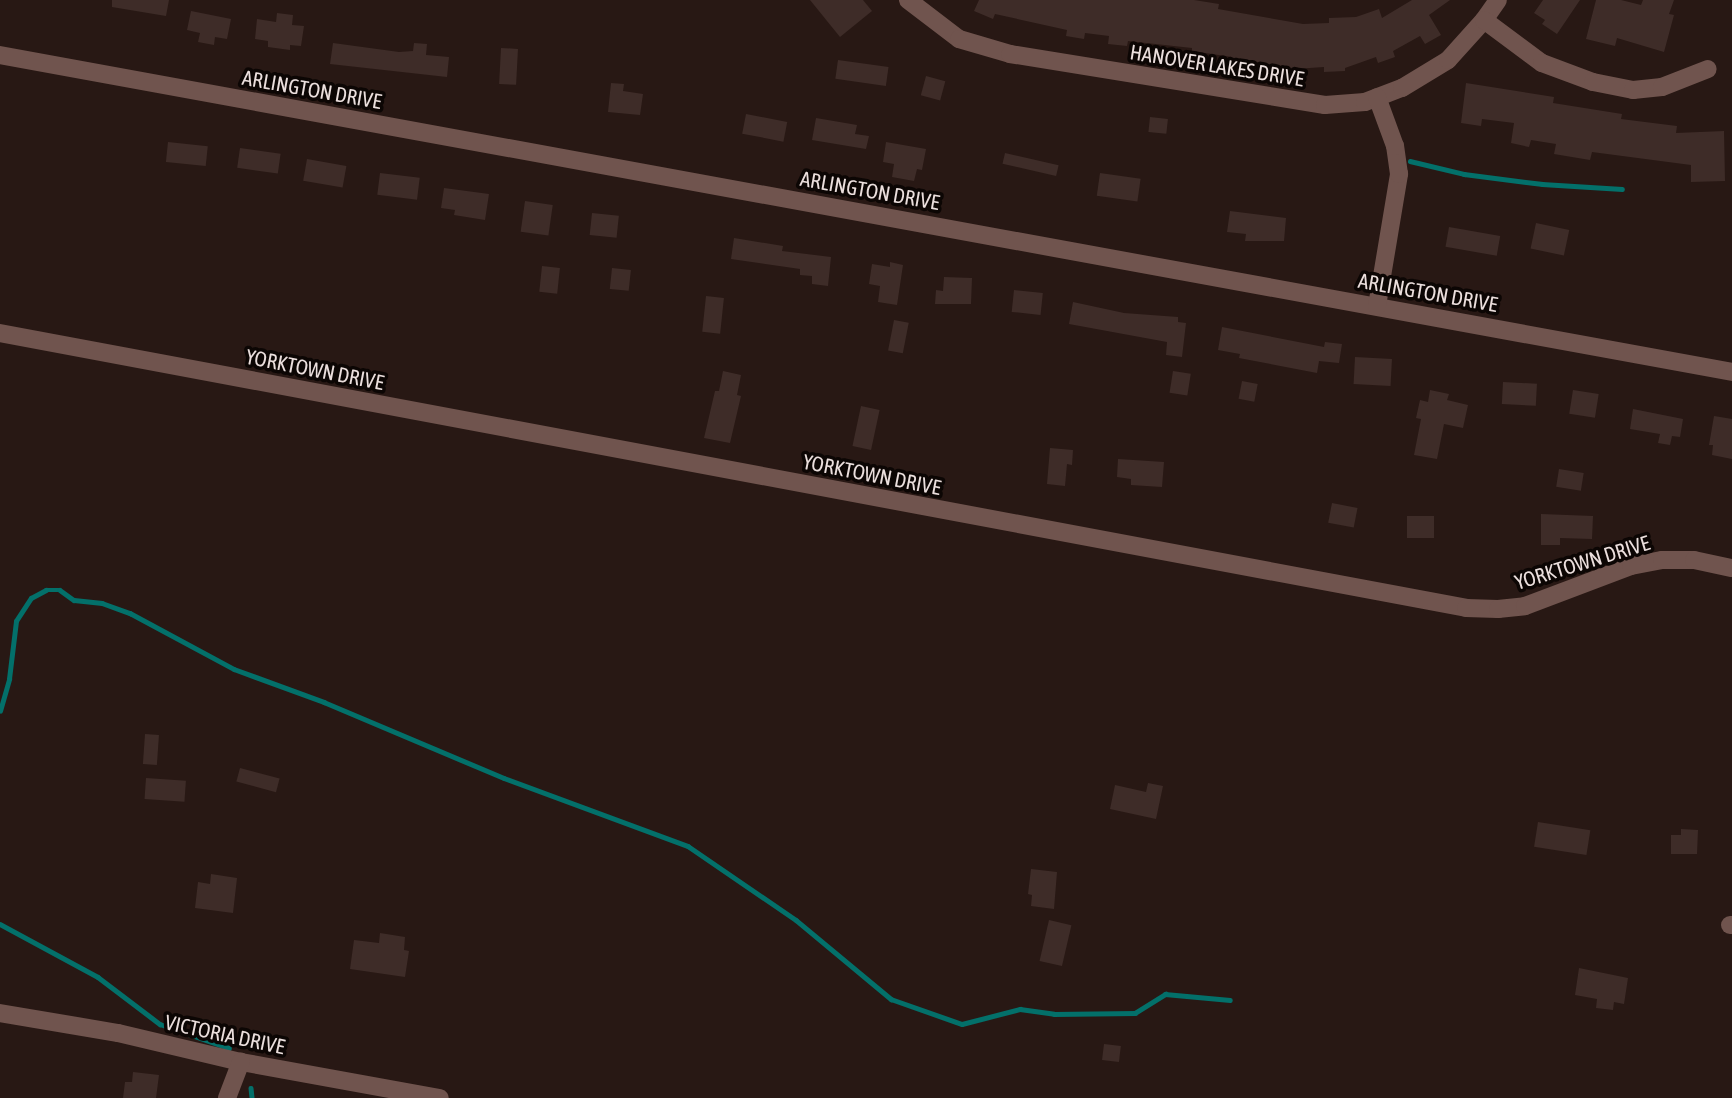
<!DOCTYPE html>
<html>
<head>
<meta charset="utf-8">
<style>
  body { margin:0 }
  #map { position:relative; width:1732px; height:1098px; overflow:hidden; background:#281814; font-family:"Asap Condensed",sans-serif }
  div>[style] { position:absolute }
  .stream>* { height:4.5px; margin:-2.25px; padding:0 2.25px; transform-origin:2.25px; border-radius:2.25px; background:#03706a }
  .building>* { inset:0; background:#3e2c28; transform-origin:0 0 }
  .minor>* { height:18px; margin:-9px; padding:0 9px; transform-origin:9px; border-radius:9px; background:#70544e }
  span { translate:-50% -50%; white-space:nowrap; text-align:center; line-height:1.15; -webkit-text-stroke:7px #0c0604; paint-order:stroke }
  .street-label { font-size:21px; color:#ebdfdd }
</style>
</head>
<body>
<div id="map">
  <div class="stream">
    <i style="left:1410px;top:161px;width:56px;rotate:13.5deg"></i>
    <i style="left:1464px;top:174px;width:79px;rotate:7.3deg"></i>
    <i style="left:1542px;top:184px;width:80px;rotate:3.6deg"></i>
    <i style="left:0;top:711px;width:33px;rotate:-74deg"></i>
    <i style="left:9px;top:679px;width:58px;rotate:-83.1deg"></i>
    <i style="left:16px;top:621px;width:27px;rotate:-57deg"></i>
    <i style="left:31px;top:598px;width:17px;rotate:-28deg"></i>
    <i style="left:46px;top:590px;width:14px"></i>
    <i style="left:60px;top:590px;width:17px;rotate:36deg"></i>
    <i style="left:74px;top:600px;width:28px;rotate:6deg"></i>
    <i style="left:102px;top:603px;width:30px;rotate:20deg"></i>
    <i style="left:130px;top:613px;width:118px;rotate:28.3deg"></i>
    <i style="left:234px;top:669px;width:96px;rotate:20.1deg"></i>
    <i style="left:324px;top:702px;width:195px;rotate:22.9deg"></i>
    <i style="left:504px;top:778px;width:196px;rotate:20.3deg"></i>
    <i style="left:688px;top:846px;width:131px;rotate:34.4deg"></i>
    <i style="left:796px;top:920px;width:124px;rotate:39.7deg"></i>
    <i style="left:891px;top:999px;width:75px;rotate:19.4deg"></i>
    <i style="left:962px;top:1024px;width:60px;rotate:-14.5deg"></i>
    <i style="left:1020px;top:1009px;width:34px;rotate:8deg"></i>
    <i style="left:1054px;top:1014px;width:81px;rotate:-0.7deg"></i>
    <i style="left:1135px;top:1013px;width:36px;rotate:-32deg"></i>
    <i style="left:1165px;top:994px;width:65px;rotate:5.3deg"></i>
    <i style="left:0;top:924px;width:111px;rotate:28.4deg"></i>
    <i style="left:98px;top:977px;width:78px;rotate:37.2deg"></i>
    <i style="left:160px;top:1024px;width:73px;rotate:19.2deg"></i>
    <i style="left:251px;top:1088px;width:10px;rotate:84deg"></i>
  </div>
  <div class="building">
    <i style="clip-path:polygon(112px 0,169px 0,166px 16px,112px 7px)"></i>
    <i style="clip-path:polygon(810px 0,863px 0,872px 11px,840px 37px)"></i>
    <i style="clip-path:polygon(979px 0,1194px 0,1219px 4px,1218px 9px,1303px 24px,1329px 23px,1329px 18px,1356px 17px,1379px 9px,1382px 18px,1412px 0,1450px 0,1429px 15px,1441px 35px,1425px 44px,1420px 36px,1393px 51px,1395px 57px,1378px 63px,1376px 57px,1345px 68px,1345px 71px,1324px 72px,1324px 67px,1295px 69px,1252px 61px,1251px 67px,1231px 64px,1232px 57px,1192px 51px,1192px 48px,1128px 41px,1127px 46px,1108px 44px,1109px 36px,1085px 33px,1084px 39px,1066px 36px,1067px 30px,995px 14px,993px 19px,974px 11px)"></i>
    <i style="clip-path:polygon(1543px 0,1580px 0,1557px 34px,1542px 24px,1545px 20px,1534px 13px)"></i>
    <i style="clip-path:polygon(1596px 0,1621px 0,1641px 5px,1643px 0,1674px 0,1669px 14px,1674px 15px,1664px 52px,1617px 38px,1615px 46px,1586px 39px)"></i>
    <i style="clip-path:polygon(191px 11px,231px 19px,227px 39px,215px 37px,214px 45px,198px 42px,200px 33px,187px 30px)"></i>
    <i style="clip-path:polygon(277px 13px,293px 15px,292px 25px,304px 26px,301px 46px,290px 45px,290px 50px,268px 47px,268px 41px,255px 39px,257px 19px,276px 22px)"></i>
    <i style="clip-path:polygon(333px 43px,399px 52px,413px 51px,414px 43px,427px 44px,426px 55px,449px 57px,447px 77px,330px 64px)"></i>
    <i style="left:501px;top:48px;width:17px;height:36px;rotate:3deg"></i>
    <i style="left:838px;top:60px;width:51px;height:19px;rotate:8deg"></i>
    <i style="left:926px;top:76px;width:20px;height:20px;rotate:15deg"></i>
    <i style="clip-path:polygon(611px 83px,624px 84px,623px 91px,643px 94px,640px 115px,608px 112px)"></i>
    <i style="clip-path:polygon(1466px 83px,1554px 97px,1553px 103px,1622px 114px,1621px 119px,1677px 126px,1676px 133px,1724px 131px,1725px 181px,1691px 182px,1691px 165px,1592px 152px,1590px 160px,1554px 154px,1556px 144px,1531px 140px,1529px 147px,1511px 143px,1514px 123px,1482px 119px,1481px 126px,1461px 123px)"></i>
    <i style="left:746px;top:114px;width:42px;height:20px;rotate:11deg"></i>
    <i style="left:1150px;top:117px;width:18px;height:15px;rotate:6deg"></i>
    <i style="clip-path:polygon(816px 118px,857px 125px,855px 134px,869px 136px,866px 149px,812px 140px)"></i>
    <i style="left:168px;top:142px;width:40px;height:20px;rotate:6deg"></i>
    <i style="clip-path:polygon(886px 142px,926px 149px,922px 170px,917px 169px,914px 181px,892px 177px,894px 164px,883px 162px)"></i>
    <i style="left:240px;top:148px;width:41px;height:20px;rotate:8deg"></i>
    <i style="left:1005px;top:153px;width:55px;height:11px;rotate:13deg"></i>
    <i style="left:307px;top:159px;width:40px;height:22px;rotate:10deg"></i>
    <i style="left:380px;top:173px;width:40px;height:22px;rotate:7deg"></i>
    <i style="left:1100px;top:173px;width:41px;height:23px;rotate:8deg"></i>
    <i style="clip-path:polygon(444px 188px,489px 194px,485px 220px,454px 215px,455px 210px,441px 208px)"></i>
    <i style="left:525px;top:201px;width:28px;height:31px;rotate:8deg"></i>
    <i style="clip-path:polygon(1230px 211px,1286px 218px,1284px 241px,1245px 241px,1246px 234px,1227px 232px)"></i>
    <i style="left:592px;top:213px;width:27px;height:22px;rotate:6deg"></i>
    <i style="left:1536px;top:223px;width:34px;height:26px;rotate:12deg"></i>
    <i style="left:1449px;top:227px;width:52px;height:20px;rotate:10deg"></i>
    <i style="clip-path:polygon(734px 238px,783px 246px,782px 251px,831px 257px,828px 286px,812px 284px,812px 276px,800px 275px,800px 269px,731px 259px)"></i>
    <i style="clip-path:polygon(890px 262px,903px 265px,897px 305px,878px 302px,880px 286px,869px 284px,872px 264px,890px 267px)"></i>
    <i style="left:542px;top:266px;width:18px;height:26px;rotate:6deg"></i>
    <i style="left:612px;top:268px;width:19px;height:21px;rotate:6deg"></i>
    <i style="clip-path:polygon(944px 277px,972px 278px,971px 304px,935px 304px,936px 290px,943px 291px)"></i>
    <i style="left:1014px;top:290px;width:29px;height:22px;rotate:6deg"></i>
    <i style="left:706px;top:296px;width:18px;height:36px;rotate:6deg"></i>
    <i style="clip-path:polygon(1073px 302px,1124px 313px,1178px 317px,1178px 322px,1186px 323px,1182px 357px,1166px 355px,1167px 342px,1069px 324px)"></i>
    <i style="left:894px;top:320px;width:15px;height:31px;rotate:11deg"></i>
    <i style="clip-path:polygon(1222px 327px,1324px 347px,1325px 342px,1342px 344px,1339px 363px,1319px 361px,1317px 373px,1239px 358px,1240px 354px,1218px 350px)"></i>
    <i style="left:1355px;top:357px;width:37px;height:27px;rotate:3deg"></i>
    <i style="clip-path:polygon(723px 371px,741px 375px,737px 395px,741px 396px,730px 443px,704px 438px,715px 391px,719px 391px)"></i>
    <i style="left:1173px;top:371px;width:18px;height:22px;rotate:9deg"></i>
    <i style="left:1242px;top:381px;width:16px;height:18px;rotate:11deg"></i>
    <i style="left:1503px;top:382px;width:34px;height:22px;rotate:3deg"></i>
    <i style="clip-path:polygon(1430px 390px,1449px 394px,1447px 400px,1468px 405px,1463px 428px,1444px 424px,1437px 459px,1414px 455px,1421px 419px,1416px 418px,1420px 400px,1428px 402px)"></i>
    <i style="left:1573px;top:390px;width:26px;height:24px;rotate:9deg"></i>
    <i style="left:861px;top:406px;width:19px;height:41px;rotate:12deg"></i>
    <i style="clip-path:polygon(1633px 409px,1683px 419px,1680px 437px,1672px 436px,1670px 445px,1658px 443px,1660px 434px,1630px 429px)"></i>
    <i style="clip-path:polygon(1714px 416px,1732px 419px,1732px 459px,1712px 455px,1713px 445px,1709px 445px)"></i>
    <i style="clip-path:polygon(1050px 448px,1073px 450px,1072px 465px,1067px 464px,1065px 486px,1047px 484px)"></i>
    <i style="clip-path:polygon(1118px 459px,1164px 462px,1162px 487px,1131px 485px,1131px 479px,1117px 477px)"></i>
    <i style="left:1559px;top:469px;width:25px;height:18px;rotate:9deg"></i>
    <i style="left:1332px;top:503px;width:26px;height:20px;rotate:11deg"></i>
    <i style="clip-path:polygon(1541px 514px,1593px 516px,1592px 539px,1560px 538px,1560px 545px,1541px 545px)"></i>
    <i style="left:1407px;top:516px;width:27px;height:22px"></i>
    <i style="left:145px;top:734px;width:14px;height:30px;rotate:4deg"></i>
    <i style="left:240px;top:768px;width:41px;height:14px;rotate:15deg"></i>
    <i style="left:146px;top:778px;width:40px;height:21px;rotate:4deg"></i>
    <i style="clip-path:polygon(1148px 783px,1163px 786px,1156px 819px,1110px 809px,1115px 785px,1146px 792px)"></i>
    <i style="left:1538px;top:822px;width:53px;height:25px;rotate:9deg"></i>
    <i style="clip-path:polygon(1681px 829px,1698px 830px,1697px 854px,1671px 854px,1671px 835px,1681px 835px)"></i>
    <i style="clip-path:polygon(1031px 869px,1057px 872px,1054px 909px,1031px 906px,1032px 895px,1028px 894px)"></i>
    <i style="clip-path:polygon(211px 874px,237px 878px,233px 913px,195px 908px,198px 882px,210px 884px)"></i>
    <i style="left:1049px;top:920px;width:23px;height:42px;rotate:13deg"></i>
    <i style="clip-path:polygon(380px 933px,405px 937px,404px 950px,409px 951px,405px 977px,350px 969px,354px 940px,379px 943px)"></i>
    <i style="clip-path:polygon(1579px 968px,1628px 978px,1624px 1004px,1614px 1002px,1613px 1010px,1596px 1008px,1597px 999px,1575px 995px)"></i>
    <i style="left:1104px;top:1044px;width:17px;height:16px;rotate:7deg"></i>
    <i style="clip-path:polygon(133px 1072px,159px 1075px,156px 1098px,123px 1098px,125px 1082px,132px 1082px)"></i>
  </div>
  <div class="minor">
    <i style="left:908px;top:0;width:64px;rotate:37.4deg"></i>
    <i style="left:959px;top:39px;width:53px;rotate:16.4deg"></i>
    <i style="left:1010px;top:54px;width:319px;rotate:9.2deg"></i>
    <i style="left:1325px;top:105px;width:40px;rotate:-4.3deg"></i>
    <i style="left:1365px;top:102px;width:40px;rotate:-21deg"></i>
    <i style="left:1402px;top:88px;width:54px;rotate:-31.3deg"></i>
    <i style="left:1448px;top:60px;width:54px;rotate:-48deg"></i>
    <i style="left:1484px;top:20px;width:24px;rotate:-55deg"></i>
    <i style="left:1484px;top:20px;width:72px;rotate:36.6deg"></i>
    <i style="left:1542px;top:63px;width:54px;rotate:20.4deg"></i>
    <i style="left:1593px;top:82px;width:41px;rotate:11.3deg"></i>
    <i style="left:1633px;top:90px;width:29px;rotate:-6deg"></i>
    <i style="left:1662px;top:87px;width:49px;rotate:-21.4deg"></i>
    <i style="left:0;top:55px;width:1761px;rotate:10.37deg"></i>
    <i style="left:1377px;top:306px;width:134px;rotate:-80.5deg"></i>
    <i style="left:1399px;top:174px;width:28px;rotate:-98deg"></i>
    <i style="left:1395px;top:146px;width:52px;rotate:-110.2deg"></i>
    <i style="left:0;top:333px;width:1492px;rotate:10.62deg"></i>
    <i style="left:1466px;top:608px;width:32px;rotate:2deg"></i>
    <i style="left:1498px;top:609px;width:27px;rotate:-6deg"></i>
    <i style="left:1525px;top:606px;width:113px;rotate:-20.7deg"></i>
    <i style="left:1631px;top:566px;width:32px;rotate:-11deg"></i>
    <i style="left:1662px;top:560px;width:32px"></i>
    <i style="left:1694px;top:560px;width:39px;rotate:12deg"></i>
    <i style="left:1730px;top:925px;width:2px"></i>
    <i style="left:0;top:1013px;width:120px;rotate:9.6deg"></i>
    <i style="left:118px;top:1033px;width:126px;rotate:13.3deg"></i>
    <i style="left:241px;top:1062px;width:202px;rotate:10.3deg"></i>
    <i style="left:227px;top:1098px;width:39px;rotate:-69deg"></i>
  </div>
  <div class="street-label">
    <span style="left:1217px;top:65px;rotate:9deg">HANOVER LAKES DRIVE</span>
    <span style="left:312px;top:89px;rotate:10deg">ARLINGTON DRIVE</span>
    <span style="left:870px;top:190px;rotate:10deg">ARLINGTON DRIVE</span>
    <span style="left:1428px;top:292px;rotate:10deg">ARLINGTON DRIVE</span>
    <span style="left:315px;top:369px;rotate:11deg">YORKTOWN DRIVE</span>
    <span style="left:872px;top:474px;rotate:11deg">YORKTOWN DRIVE</span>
    <span style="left:1582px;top:562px;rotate:-17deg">YORKTOWN DRIVE</span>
    <span style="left:225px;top:1034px;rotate:12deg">VICTORIA DRIVE</span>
  </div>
</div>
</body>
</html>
